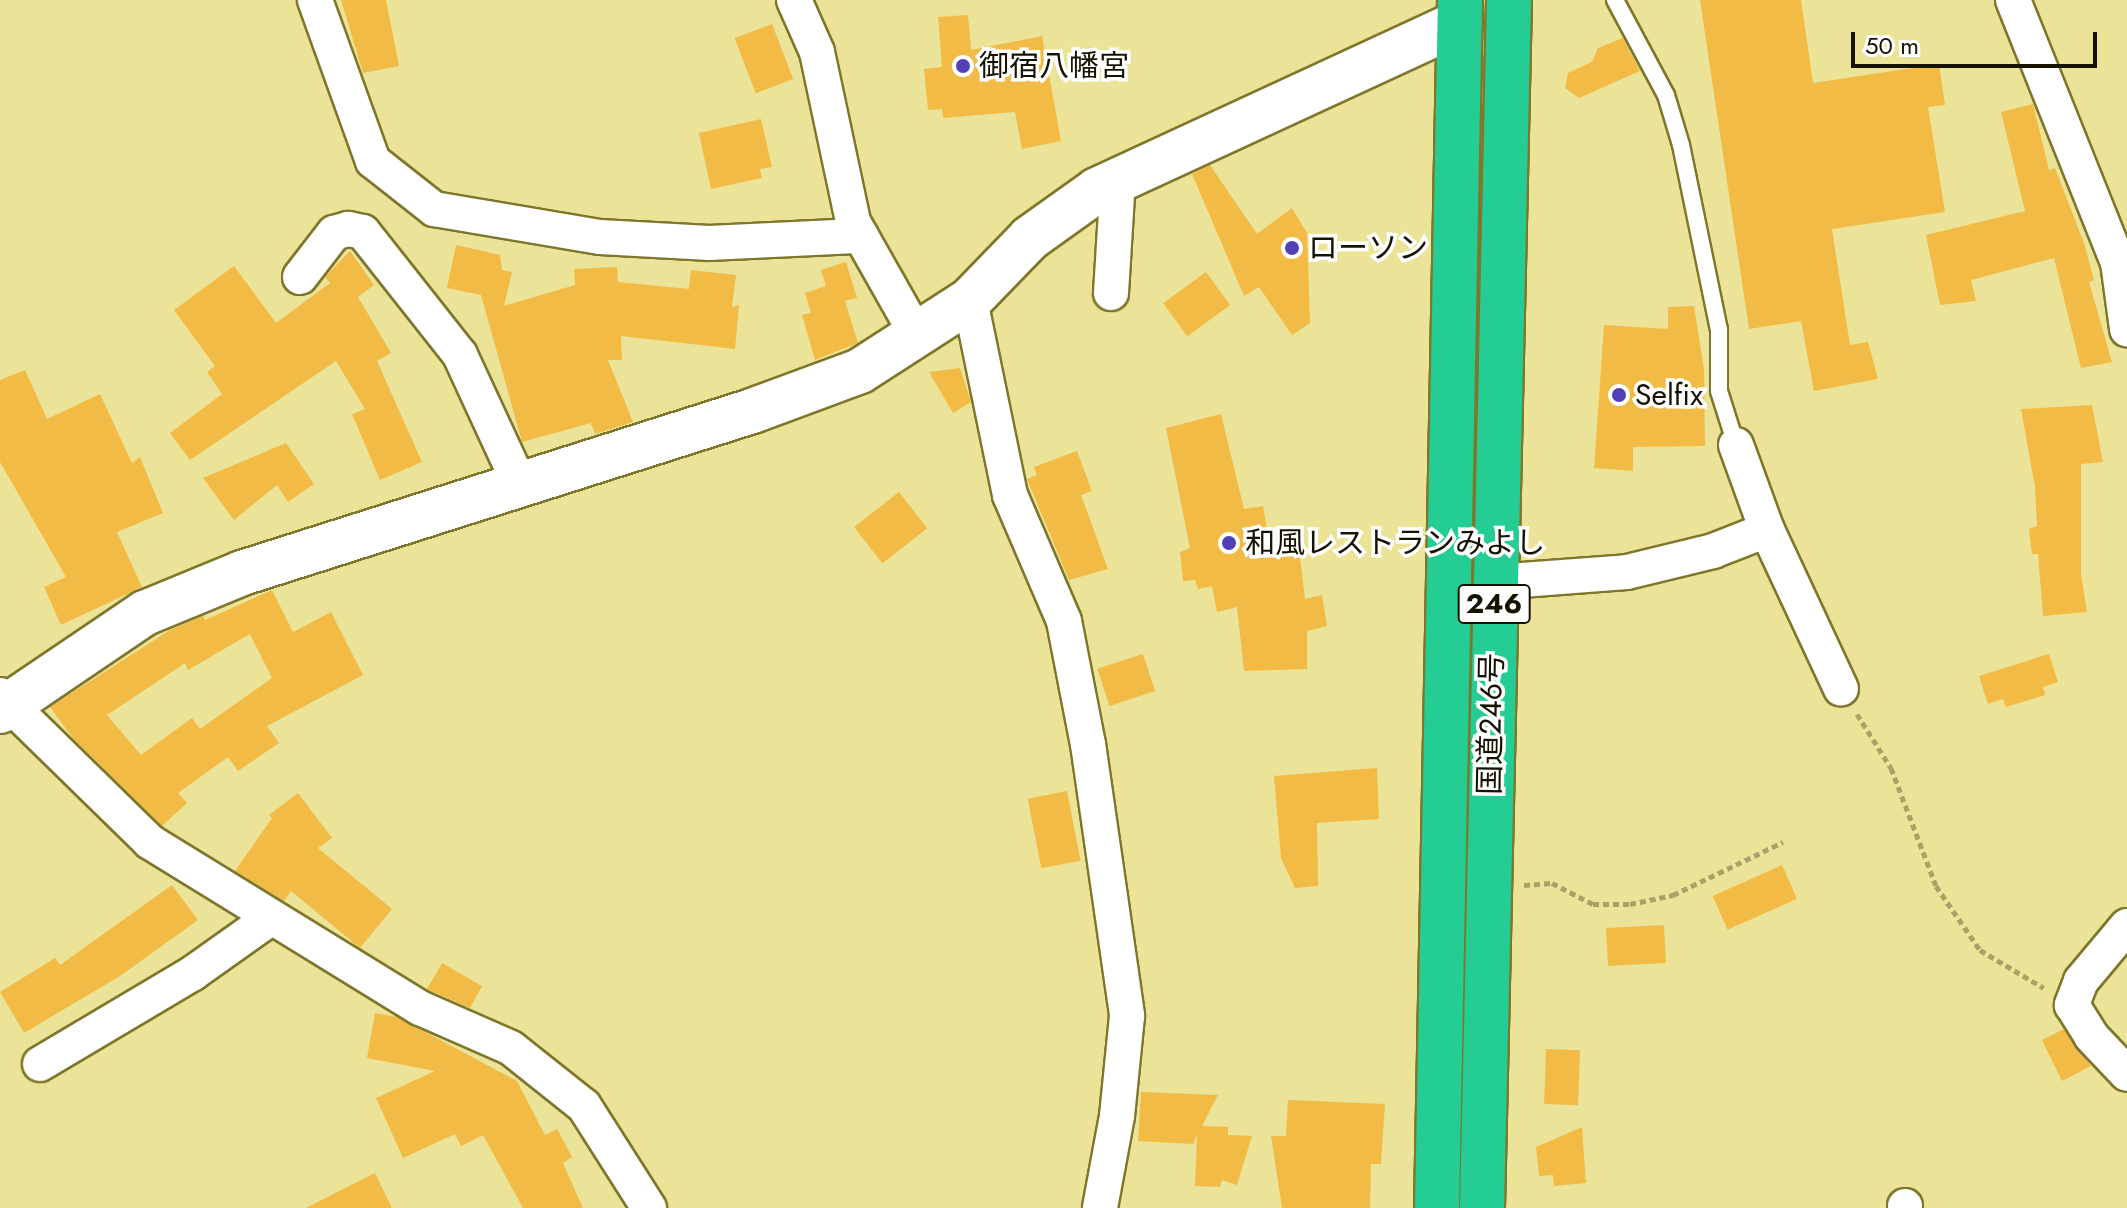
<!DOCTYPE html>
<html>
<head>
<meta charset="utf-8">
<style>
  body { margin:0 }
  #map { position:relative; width:2127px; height:1208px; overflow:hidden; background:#ebe498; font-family:Jost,"Noto Sans JP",sans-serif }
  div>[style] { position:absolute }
  .building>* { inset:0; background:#f1bb45; transform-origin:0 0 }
  .path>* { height:5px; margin-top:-2.5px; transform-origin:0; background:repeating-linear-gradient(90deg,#a7a268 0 6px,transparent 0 10px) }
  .roads { filter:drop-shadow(2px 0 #7e772b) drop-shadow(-2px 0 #7e772b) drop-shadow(0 2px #7e772b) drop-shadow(0 -2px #7e772b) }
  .lane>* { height:16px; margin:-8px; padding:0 8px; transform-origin:8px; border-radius:8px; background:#fff }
  .street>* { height:34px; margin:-17px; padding:0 17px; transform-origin:17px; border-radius:17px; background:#fff }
  .secondary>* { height:44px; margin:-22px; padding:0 22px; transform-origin:22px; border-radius:22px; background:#fff }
  .highway>* { height:44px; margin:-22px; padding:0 22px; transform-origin:22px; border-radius:22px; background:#24cd93 }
  .dots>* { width:22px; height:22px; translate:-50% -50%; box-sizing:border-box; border:4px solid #fff; border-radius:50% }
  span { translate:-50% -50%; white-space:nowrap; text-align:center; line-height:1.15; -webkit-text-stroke:7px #fff; paint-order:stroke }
  .shield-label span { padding:2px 6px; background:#fff; border:2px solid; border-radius:6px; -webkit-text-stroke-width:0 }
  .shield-label { font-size:28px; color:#151200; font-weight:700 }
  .poi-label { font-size:30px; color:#151200 }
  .left { translate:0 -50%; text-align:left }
  .street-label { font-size:30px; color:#151200 }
  .scale { position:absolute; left:1851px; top:32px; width:246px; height:36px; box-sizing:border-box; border:4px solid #151200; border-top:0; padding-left:10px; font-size:24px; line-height:28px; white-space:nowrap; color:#151200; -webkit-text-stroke:6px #fff; paint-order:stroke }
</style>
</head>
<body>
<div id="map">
  <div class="building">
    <i style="clip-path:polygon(341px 0,386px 0,399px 66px,363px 73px)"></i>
    <i style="clip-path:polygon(1700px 0,1801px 0,1813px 83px,1939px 64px,1945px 105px,1928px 107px,1945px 212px,1832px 229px,1850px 345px,1868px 342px,1878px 379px,1814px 391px,1801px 321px,1749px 329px)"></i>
    <i style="clip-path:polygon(968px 15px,971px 50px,1042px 36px,1061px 141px,1022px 149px,1015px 112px,943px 118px,942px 109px,928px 110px,924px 69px,942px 67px,938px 17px)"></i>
    <i style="left:772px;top:24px;width:59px;height:40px;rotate:69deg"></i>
    <i style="clip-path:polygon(1623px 38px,1640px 71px,1579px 98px,1565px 88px,1568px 73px,1592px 62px,1598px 48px)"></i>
    <i style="clip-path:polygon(2033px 104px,2049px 170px,2055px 168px,2084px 243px,2094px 280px,2089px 282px,2112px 362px,2081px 368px,2054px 258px,1971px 280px,1976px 301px,1940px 305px,1926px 235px,2025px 211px,2001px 112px)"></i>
    <i style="clip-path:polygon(761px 119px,772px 167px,760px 169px,762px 178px,711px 189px,699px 133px)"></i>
    <i style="clip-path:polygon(1210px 165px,1257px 234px,1292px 208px,1307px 233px,1310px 323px,1292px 335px,1259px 287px,1244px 296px,1192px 174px)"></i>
    <i style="clip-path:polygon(456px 245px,500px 255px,502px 270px,512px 272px,504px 306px,575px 285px,574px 269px,617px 267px,618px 282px,689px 289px,691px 270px,736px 275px,732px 307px,739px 305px,735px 349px,621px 336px,622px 360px,608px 360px,633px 422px,595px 434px,591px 423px,522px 442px,481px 295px,447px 288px)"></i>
    <i style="clip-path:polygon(350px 251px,374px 285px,358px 297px,391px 353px,377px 361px,422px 462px,380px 480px,352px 414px,365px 409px,336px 361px,190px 460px,170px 433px,222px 394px,207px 372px,215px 366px,174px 310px,234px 266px,276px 323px,330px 283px,325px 277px)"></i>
    <i style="clip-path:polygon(846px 262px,857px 298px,845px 301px,858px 343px,815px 360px,802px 315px,811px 313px,805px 293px,826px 286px,821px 270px)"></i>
    <i style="left:1206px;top:272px;width:41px;height:53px;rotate:54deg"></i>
    <i style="clip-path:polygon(1694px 306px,1704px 369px,1705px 446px,1633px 447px,1633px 471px,1594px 468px,1604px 325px,1668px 329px,1668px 307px)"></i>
    <i style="clip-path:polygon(960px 368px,971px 402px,953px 413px,929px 372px)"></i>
    <i style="clip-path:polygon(25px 370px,47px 419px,100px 394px,132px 463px,140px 457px,163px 513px,117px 532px,142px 587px,61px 625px,44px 587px,66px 577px,0 462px,0 380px)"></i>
    <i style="clip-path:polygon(2092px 405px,2103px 462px,2081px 464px,2081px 574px,2087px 612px,2043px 616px,2038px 554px,2032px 554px,2029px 529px,2037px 526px,2035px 487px,2021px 409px)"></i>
    <i style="clip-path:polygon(1221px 414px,1244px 509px,1263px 506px,1270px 547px,1298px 539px,1305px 599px,1322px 595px,1327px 626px,1307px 631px,1307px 669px,1244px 671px,1237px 607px,1217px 612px,1212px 586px,1198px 589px,1195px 580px,1183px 581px,1180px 552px,1190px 548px,1166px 428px)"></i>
    <i style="clip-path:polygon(286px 443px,314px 484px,288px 502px,277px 485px,234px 520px,203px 478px)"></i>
    <i style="clip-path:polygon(1077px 451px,1092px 491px,1081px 495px,1108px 569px,1069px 580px,1027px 479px,1037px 475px,1034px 467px)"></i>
    <i style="left:899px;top:492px;width:46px;height:57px;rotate:52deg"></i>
    <i style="clip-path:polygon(evenodd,272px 590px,293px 632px,331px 612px,363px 675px,267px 726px,279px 743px,238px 771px,228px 757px,178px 793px,187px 803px,162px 826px,72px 737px,50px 707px,170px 630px,203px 616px,205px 620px,272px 590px,250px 634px,272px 678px,200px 729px,192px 718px,141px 755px,107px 715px,185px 663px,188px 670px,250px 634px)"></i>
    <i style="left:1143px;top:654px;width:39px;height:48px;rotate:72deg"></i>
    <i style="clip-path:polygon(2049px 654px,2058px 682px,2043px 687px,2045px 695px,2006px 707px,2003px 699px,1988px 704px,1979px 676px)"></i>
    <i style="clip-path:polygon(1377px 768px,1379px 819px,1317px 823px,1318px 886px,1295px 888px,1281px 858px,1274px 776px)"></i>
    <i style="left:1067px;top:791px;width:71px;height:40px;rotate:79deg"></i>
    <i style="clip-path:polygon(298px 793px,332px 838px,318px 848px,392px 909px,360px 948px,291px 891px,284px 901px,235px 871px,272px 818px,269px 815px)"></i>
    <i style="left:1782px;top:865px;width:37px;height:76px;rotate:66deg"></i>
    <i style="clip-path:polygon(172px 885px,198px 920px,120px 976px,24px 1033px,0 992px,55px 958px,60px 965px)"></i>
    <i style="left:1664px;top:925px;width:38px;height:58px;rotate:87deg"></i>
    <i style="clip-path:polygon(442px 963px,482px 986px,470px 1008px,427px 989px)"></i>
    <i style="clip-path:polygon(375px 1013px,397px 1017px,517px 1081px,545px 1135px,557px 1129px,572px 1157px,563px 1163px,583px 1208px,523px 1208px,483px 1135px,461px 1146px,455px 1134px,403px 1158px,376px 1098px,435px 1071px,367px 1058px)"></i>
    <i style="clip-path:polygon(2064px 1029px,2091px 1066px,2062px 1081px,2042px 1040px)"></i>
    <i style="left:1546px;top:1049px;width:34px;height:55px;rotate:2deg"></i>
    <i style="clip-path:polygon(1141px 1092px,1218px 1095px,1202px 1126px,1228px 1127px,1228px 1135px,1252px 1136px,1237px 1185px,1222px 1180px,1220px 1187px,1195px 1186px,1197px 1135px,1193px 1144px,1138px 1141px)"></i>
    <i style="clip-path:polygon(1288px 1100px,1385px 1104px,1381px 1164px,1371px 1164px,1370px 1208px,1282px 1208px,1271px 1136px,1286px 1136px)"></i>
    <i style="clip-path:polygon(1582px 1127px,1586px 1183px,1554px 1186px,1553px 1175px,1539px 1176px,1536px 1147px)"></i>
    <i style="clip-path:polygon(375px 1173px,392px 1208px,306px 1208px)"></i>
  </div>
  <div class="path">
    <i style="left:1857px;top:714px;width:64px;rotate:57.8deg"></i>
    <i style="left:1891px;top:768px;width:126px;rotate:69.1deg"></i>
    <i style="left:1936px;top:886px;width:78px;rotate:55.5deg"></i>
    <i style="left:1980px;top:950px;width:74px;rotate:30.7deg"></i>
    <i style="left:1524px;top:885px;width:28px;rotate:-4deg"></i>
    <i style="left:1552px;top:883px;width:46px;rotate:27.1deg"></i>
    <i style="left:1593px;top:904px;width:37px"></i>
    <i style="left:1630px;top:904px;width:44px;rotate:-11.8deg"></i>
    <i style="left:1673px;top:895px;width:122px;rotate:-25.7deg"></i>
  </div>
  <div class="roads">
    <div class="lane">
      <i style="left:1615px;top:0;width:108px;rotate:61.8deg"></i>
      <i style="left:1666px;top:95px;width:52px;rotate:73.3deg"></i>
      <i style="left:1681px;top:145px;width:189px;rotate:78.4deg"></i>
      <i style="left:1719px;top:330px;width:61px;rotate:90deg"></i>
      <i style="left:1719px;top:391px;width:57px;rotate:72.5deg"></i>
    </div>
    <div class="street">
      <i style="left:315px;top:0;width:171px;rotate:70.2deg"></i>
      <i style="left:373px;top:161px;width:78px;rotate:38.2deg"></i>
      <i style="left:434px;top:209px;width:168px;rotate:9.6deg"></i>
      <i style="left:600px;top:237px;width:110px;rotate:3.1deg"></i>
      <i style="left:710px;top:243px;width:151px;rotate:-2.7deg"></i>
      <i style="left:794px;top:0;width:57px;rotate:66.1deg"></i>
      <i style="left:817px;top:52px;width:174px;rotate:78deg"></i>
      <i style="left:853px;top:222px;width:132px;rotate:60.5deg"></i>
      <i style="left:2013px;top:0;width:282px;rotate:68.2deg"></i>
      <i style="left:2118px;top:262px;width:68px;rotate:82.3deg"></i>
      <i style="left:300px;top:277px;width:56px;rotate:-52.3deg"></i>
      <i style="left:334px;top:233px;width:15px;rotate:-16deg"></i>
      <i style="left:348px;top:229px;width:15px;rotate:11deg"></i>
      <i style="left:363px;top:232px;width:157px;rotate:51.7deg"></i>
      <i style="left:460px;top:355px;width:143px;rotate:65.2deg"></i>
      <i style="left:1111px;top:293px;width:113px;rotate:-86.5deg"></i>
      <i style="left:970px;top:300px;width:199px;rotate:78.4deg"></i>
      <i style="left:1010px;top:495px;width:137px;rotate:66.8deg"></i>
      <i style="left:1064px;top:621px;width:125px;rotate:79deg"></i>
      <i style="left:1088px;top:744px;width:275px;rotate:81.8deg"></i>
      <i style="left:1127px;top:1016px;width:100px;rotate:95.7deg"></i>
      <i style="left:1117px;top:1116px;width:94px;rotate:100.5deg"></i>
      <i style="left:1736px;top:445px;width:90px;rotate:70deg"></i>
      <i style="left:1767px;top:530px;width:175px;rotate:65deg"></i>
      <i style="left:1495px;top:582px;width:132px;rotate:-4.3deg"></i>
      <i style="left:1627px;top:572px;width:89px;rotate:-13.7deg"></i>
      <i style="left:1713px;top:551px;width:58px;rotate:-21.3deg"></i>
      <i style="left:0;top:695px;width:210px;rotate:44.4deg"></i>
      <i style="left:150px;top:842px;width:317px;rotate:31.6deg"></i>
      <i style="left:420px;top:1008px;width:99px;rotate:23.7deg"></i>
      <i style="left:511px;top:1048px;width:93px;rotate:38.5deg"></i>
      <i style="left:584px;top:1106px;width:121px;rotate:57.5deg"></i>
      <i style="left:2127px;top:926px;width:72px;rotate:129.9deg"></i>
      <i style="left:2081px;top:981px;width:26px;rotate:111deg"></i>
      <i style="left:2072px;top:1005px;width:36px;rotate:58deg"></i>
      <i style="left:2091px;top:1036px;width:52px;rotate:46.5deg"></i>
      <i style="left:40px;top:1064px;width:178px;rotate:-30.7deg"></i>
      <i style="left:193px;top:973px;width:93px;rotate:-35.4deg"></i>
      <i style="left:1905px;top:1206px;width:2px;rotate:90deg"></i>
    </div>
    <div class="secondary">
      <i style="left:0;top:711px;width:175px;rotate:-34.1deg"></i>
      <i style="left:145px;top:613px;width:105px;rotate:-22.4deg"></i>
      <i style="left:242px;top:573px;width:535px;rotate:-17.62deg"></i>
      <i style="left:752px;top:411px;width:115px;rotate:-20.3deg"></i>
      <i style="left:860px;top:371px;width:131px;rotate:-32.8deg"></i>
      <i style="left:970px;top:300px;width:86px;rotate:-45.9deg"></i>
      <i style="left:1030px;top:238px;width:82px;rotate:-35.6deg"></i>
      <i style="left:1097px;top:190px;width:399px;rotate:-24.8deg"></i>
    </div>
    <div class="highway">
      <i style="left:1437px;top:1208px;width:1208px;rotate:-88.91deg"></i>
      <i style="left:1482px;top:1208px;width:1208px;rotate:-88.72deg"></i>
    </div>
  </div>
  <div class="dots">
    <i style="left:963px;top:66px;background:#5140b7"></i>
    <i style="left:1292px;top:248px;background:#5140b7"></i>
    <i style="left:1619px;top:395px;background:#5140b7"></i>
    <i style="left:1229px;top:543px;background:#5140b7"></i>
  </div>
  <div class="shield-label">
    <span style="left:1494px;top:604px">246</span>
  </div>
  <div class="poi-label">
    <span class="left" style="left:979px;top:66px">御宿八幡宮</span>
    <span class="left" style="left:1308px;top:248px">ローソン</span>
    <span class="left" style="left:1635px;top:395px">Selfix</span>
    <span class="left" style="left:1245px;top:543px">和風レストランみよし</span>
  </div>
  <div class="street-label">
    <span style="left:1491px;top:724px;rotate:-89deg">国道246号</span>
  </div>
  <div class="scale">50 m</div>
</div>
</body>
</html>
